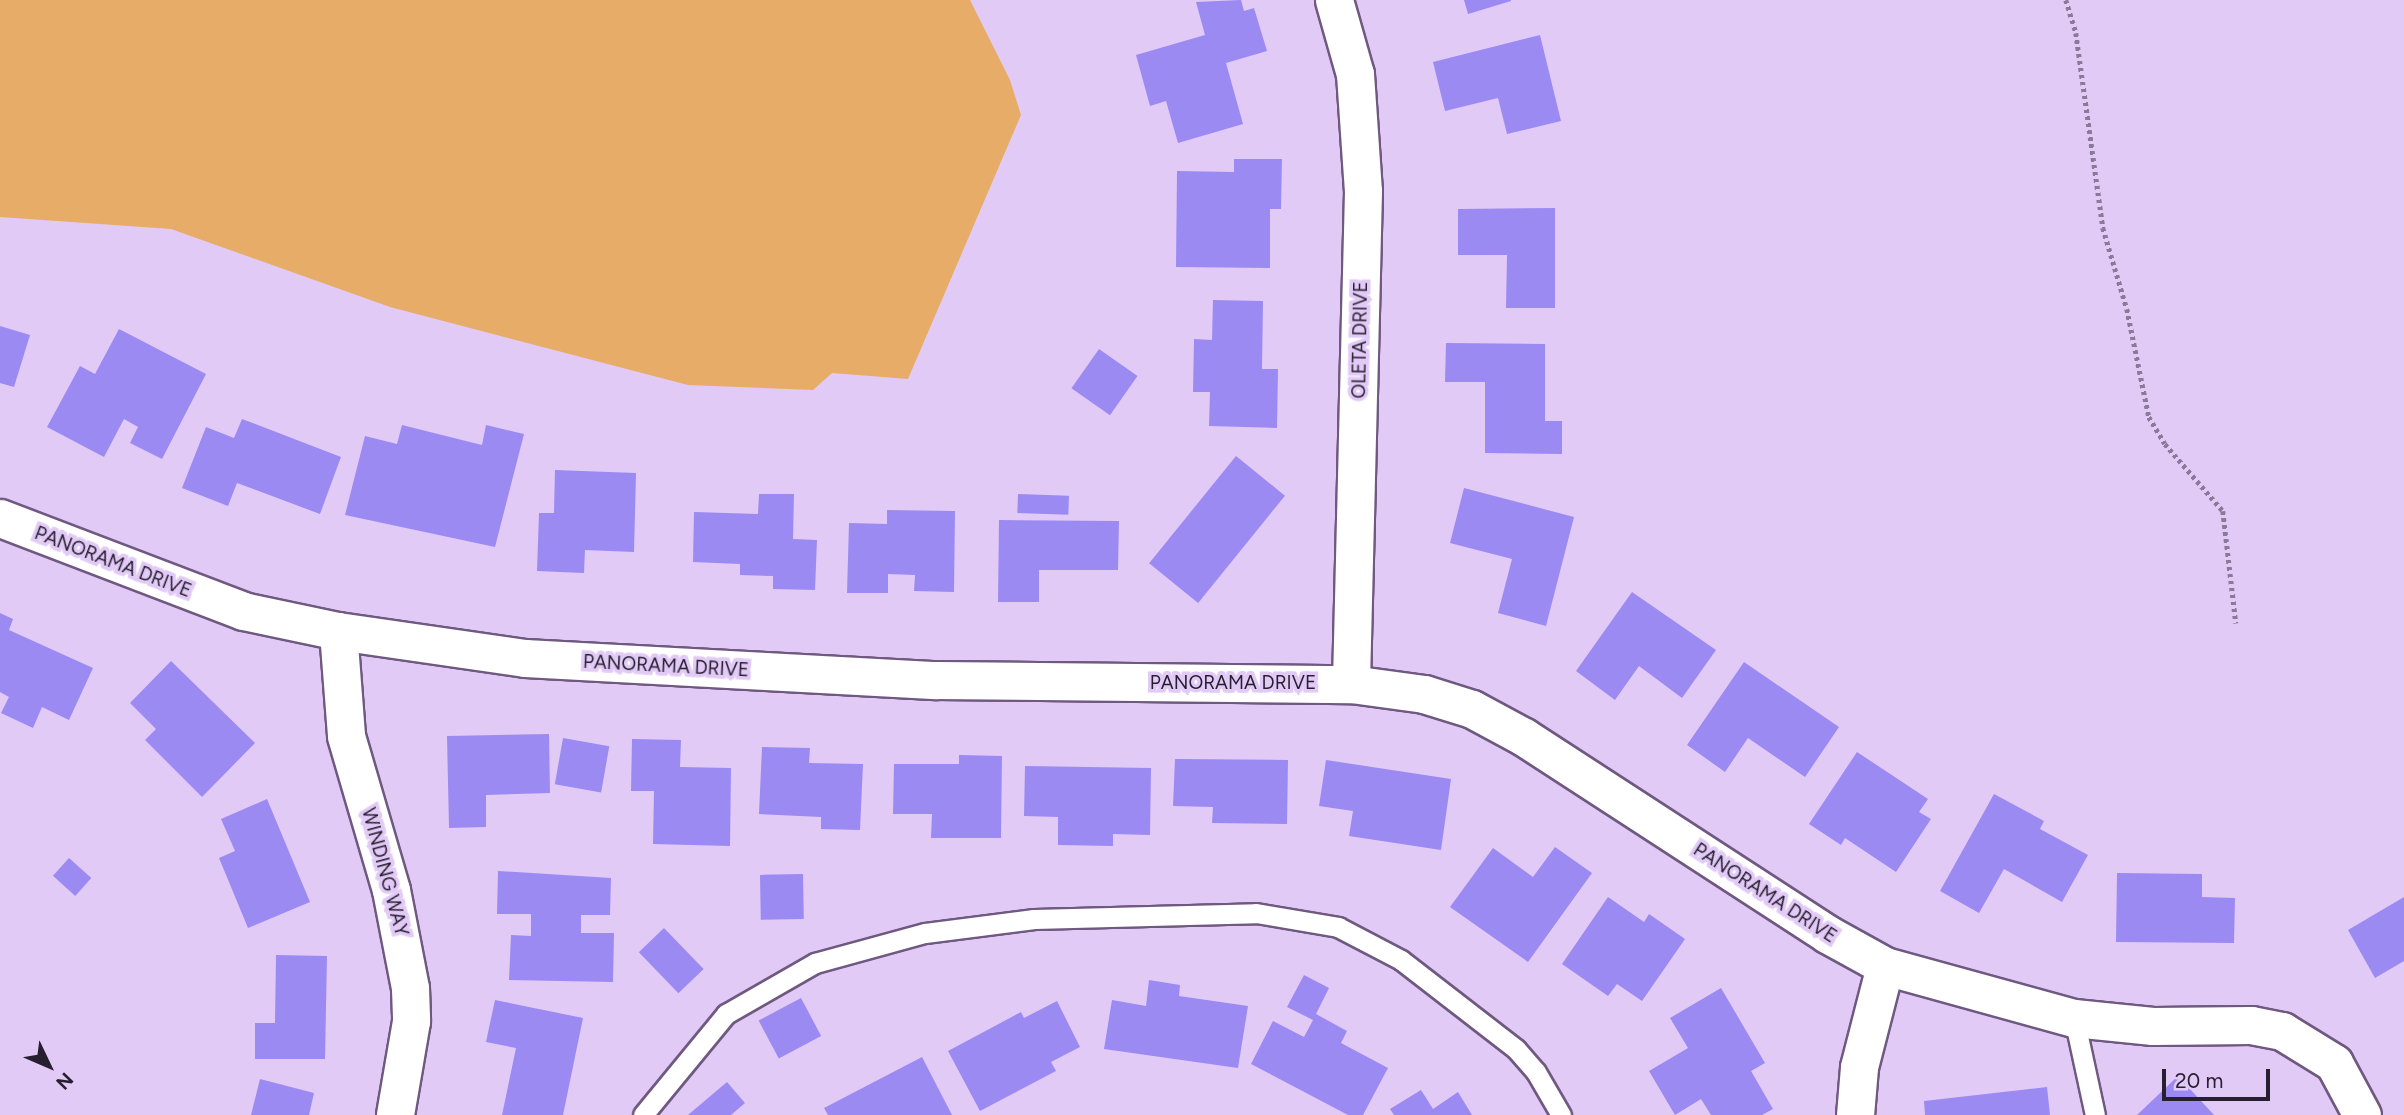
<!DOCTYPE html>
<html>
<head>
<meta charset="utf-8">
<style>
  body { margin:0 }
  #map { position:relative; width:2404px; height:1115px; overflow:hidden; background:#e2caf7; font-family:Figtree,sans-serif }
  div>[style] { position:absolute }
  .green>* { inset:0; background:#e7ac68 }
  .building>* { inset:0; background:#9b8af2; transform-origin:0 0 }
  .path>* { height:4.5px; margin-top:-2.25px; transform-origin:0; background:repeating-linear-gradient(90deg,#8a7999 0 3.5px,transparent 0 7px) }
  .roads { filter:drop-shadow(2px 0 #6f5980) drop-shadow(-2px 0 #6f5980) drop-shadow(0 2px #6f5980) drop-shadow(0 -2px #6f5980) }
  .service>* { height:19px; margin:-9.5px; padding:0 9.5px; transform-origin:9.5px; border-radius:9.5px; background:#fff }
  .minor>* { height:37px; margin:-18.5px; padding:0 18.5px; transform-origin:18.5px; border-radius:18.5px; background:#fff }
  span { translate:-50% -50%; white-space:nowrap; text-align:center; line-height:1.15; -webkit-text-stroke:7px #e2caf7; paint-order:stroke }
  .street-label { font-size:19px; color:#271e2f }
  .north { position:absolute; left:14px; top:1031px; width:70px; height:70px; -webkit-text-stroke:5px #e2caf7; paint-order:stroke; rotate:134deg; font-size:19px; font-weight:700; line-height:28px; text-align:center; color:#271e2f }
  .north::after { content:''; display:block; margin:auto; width:24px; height:32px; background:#271e2f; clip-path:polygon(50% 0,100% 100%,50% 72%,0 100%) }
  .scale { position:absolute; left:2162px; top:1069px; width:108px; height:32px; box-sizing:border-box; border:4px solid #271e2f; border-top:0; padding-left:9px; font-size:21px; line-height:24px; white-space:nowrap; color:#271e2f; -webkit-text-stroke:5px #e2caf7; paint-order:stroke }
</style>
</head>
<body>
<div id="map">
  <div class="green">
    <i style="clip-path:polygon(0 0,970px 0,1010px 80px,1021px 115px,908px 379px,832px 373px,813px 390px,688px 385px,390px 307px,171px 229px,0 217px)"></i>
  </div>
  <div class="building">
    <i style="clip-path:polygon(1241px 0,1244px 11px,1254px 8px,1267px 51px,1226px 63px,1243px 124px,1178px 143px,1166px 101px,1150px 106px,1136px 55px,1205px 35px,1196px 2px)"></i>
    <i style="clip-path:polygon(1464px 0,1511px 0,1511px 1px,1468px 14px)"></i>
    <i style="clip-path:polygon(1540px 35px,1561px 121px,1507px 134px,1498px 98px,1445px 111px,1433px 62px)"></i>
    <i style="clip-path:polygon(1234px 159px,1282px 159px,1281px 209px,1270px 209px,1270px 268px,1176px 267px,1177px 171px,1234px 172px)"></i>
    <i style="clip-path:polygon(1555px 208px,1555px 308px,1506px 308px,1507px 255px,1458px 255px,1458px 209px)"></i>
    <i style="clip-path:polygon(1213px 300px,1263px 301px,1262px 369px,1278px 369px,1277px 428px,1209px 426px,1210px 392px,1193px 392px,1194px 339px,1212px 340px)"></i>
    <i style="clip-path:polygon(0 326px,30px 335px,14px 387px,0 383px)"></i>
    <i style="clip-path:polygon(119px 329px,206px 374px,162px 459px,130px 443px,138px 427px,124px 419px,104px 457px,47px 427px,80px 366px,95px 374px)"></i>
    <i style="clip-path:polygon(1446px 343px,1545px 344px,1545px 421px,1562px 421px,1562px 454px,1485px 453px,1485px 382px,1445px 382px)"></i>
    <i style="left:1099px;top:349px;width:47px;height:48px;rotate:35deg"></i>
    <i style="clip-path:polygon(242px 419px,341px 457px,320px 514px,237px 483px,228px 506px,182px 488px,206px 427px,234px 438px)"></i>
    <i style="clip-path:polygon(402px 425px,482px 445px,486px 425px,524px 434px,495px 547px,345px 515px,365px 436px,397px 444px)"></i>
    <i style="left:1236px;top:456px;width:63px;height:138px;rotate:39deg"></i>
    <i style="clip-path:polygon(555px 470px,636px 473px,634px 552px,585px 550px,584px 573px,537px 571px,539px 513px,554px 513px)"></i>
    <i style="clip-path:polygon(1464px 488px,1574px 517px,1546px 626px,1498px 613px,1512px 559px,1450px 543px)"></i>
    <i style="clip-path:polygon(759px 494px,794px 494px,793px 539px,817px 540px,815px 590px,773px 589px,773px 576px,740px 575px,740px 564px,693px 562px,694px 512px,758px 514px)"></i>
    <i style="left:1018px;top:494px;width:51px;height:19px;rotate:2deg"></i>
    <i style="clip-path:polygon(887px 510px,955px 511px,954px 592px,914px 591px,915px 575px,888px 574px,888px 593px,847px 593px,849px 523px,887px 524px)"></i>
    <i style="clip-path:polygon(999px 520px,1119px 521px,1118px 570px,1039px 570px,1039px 602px,998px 602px)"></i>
    <i style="clip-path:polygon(1632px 592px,1716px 650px,1682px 698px,1639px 666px,1615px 700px,1576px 671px)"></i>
    <i style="clip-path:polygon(0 613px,13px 619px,9px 630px,93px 668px,69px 720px,42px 707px,33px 728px,1px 713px,9px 697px,0 692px)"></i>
    <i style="clip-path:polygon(171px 661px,255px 743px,202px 797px,145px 740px,156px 729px,130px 703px)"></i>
    <i style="clip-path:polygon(1744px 662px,1839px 727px,1805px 777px,1748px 738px,1725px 772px,1687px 745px)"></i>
    <i style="clip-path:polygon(549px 734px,550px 793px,486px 795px,486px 827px,449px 828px,447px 736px)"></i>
    <i style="left:563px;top:738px;width:47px;height:47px;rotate:10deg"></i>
    <i style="clip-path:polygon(632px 739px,681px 740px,680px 767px,731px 768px,730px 846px,653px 844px,654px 791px,631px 791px)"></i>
    <i style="clip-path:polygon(762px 747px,810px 748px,809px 763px,863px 764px,860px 830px,821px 829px,821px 817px,759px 814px)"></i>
    <i style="clip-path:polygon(1857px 752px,1928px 799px,1919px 812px,1931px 819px,1896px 872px,1845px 838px,1841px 845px,1809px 824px)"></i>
    <i style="clip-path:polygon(959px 755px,1002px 756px,1001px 838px,931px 838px,932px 814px,893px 814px,894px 764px,959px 764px)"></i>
    <i style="clip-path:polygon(1175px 759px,1288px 760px,1287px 824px,1212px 823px,1213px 807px,1173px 806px)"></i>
    <i style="clip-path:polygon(1326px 760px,1451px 779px,1441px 850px,1349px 836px,1353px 811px,1319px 806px)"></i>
    <i style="clip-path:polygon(1025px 766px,1151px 768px,1150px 835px,1113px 834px,1113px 846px,1058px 845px,1058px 817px,1024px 816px)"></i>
    <i style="clip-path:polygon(1994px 794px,2044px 821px,2040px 829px,2088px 855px,2062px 902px,2004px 869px,1979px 913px,1940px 891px)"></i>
    <i style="clip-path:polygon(267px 799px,310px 902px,248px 928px,219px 858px,235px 851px,221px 819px)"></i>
    <i style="clip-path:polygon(1555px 847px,1592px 873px,1528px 962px,1450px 907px,1493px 848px,1533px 877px)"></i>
    <i style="left:69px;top:858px;width:30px;height:24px;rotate:42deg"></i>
    <i style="clip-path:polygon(498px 871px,611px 878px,610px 915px,581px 915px,581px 933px,614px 933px,613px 982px,509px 980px,511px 935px,531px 936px,531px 914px,497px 914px)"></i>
    <i style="clip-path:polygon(2117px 873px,2202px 874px,2202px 897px,2235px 898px,2234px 943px,2116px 942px)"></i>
    <i style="left:803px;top:874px;width:45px;height:43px;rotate:89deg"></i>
    <i style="clip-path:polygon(1608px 897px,1644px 922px,1649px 914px,1685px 939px,1642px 1001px,1617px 984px,1608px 996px,1562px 964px)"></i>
    <i style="clip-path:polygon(2404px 897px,2404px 961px,2375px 978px,2348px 930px)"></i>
    <i style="left:664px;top:928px;width:57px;height:35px;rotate:46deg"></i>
    <i style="clip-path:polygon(276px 955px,327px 956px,325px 1059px,255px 1059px,255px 1023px,275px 1023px)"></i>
    <i style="clip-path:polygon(1304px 975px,1329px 988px,1316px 1014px,1347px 1031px,1341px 1043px,1388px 1068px,1363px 1115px,1348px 1115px,1251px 1064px,1273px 1021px,1304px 1037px,1313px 1020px,1287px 1007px)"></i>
    <i style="clip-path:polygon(1149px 980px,1180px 985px,1179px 996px,1248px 1006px,1238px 1068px,1104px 1049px,1112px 1000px,1146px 1006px)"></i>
    <i style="clip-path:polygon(1721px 988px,1765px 1063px,1751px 1071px,1773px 1109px,1762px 1115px,1711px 1115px,1701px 1099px,1675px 1115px,1649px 1071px,1688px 1048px,1670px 1018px)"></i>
    <i style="left:801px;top:998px;width:43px;height:48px;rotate:62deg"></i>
    <i style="clip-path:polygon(495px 1000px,583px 1018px,563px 1115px,502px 1115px,516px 1048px,486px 1042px)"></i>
    <i style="clip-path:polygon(1057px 1001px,1080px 1047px,1051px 1062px,1056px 1071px,980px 1111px,948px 1051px,1021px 1012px,1024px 1018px)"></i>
    <i style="clip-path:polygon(922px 1057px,952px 1115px,828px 1115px,824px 1108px)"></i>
    <i style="clip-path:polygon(2178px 1076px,2214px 1115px,2137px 1115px)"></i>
    <i style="clip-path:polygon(260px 1079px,314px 1093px,309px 1115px,251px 1115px)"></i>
    <i style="clip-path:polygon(727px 1082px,745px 1103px,731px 1115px,688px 1115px)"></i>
    <i style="clip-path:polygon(2047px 1087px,2050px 1115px,1925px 1115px,1924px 1101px)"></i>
    <i style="clip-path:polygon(1421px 1090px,1433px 1109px,1458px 1092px,1472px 1115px,1394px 1115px,1390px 1109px)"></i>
  </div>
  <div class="path">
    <i style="left:2066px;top:0;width:34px;rotate:73deg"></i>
    <i style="left:2076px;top:33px;width:197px;rotate:82.1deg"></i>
    <i style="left:2103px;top:228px;width:84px;rotate:73.5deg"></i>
    <i style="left:2127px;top:309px;width:110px;rotate:78.5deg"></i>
    <i style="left:2149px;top:417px;width:31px;rotate:59deg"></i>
    <i style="left:2165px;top:444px;width:89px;rotate:49.1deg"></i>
    <i style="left:2223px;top:511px;width:113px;rotate:83.4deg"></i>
  </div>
  <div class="roads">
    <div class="service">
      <i style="left:2074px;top:1018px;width:99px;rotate:77.8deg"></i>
      <i style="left:643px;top:1115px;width:131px;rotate:-50.6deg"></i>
      <i style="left:726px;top:1014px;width:103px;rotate:-29.8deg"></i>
      <i style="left:815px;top:963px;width:114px;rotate:-15.3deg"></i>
      <i style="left:925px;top:933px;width:110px;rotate:-7.3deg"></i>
      <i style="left:1034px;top:919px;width:222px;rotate:-1.5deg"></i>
      <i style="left:1256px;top:913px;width:83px;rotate:9.7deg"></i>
      <i style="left:1338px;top:927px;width:71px;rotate:27.6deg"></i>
      <i style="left:1401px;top:960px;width:145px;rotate:37.7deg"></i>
      <i style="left:1516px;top:1049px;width:30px;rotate:49deg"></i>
      <i style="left:1536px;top:1072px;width:50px;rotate:59.8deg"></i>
    </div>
    <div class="minor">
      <i style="left:1334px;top:0;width:77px;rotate:74.2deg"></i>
      <i style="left:1355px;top:74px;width:117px;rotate:86.1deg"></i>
      <i style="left:1363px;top:191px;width:493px;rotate:91.4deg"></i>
      <i style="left:0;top:518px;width:260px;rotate:20.9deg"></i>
      <i style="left:243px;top:611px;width:97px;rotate:11.9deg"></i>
      <i style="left:338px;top:631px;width:189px;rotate:8.2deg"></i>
      <i style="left:525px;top:658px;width:412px;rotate:3.1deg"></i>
      <i style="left:936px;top:680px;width:415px;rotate:0.6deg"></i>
      <i style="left:1351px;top:684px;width:74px;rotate:7.8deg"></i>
      <i style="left:1424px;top:694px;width:50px;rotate:17.4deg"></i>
      <i style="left:1472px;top:709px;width:59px;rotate:28.3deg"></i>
      <i style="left:1524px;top:737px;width:361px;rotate:33deg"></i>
      <i style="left:1827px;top:934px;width:66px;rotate:28.9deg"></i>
      <i style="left:1885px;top:966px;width:196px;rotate:15.4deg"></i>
      <i style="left:2074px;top:1018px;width:79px;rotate:5.8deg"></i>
      <i style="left:2153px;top:1026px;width:98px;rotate:-0.6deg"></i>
      <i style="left:2251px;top:1025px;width:32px;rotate:11deg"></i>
      <i style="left:2282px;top:1031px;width:61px;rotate:31.6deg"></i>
      <i style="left:2334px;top:1063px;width:59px;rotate:61.7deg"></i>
      <i style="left:338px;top:631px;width:105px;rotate:85.6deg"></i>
      <i style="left:346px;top:736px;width:160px;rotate:73.7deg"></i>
      <i style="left:391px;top:890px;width:100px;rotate:79deg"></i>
      <i style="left:410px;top:988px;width:33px;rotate:88deg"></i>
      <i style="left:411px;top:1021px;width:95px;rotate:99.7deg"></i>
      <i style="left:1855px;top:1115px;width:48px;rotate:-85.2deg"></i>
      <i style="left:1859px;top:1067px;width:104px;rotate:-75.6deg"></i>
    </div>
  </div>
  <div class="street-label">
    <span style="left:1360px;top:340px;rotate:-89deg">OLETA DRIVE</span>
    <span style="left:113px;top:562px;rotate:21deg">PANORAMA DRIVE</span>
    <span style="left:666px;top:666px;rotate:3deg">PANORAMA DRIVE</span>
    <span style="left:1233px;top:683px">PANORAMA DRIVE</span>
    <span style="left:385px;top:872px;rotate:75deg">WINDING WAY</span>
    <span style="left:1765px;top:893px;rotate:33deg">PANORAMA DRIVE</span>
  </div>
  <div class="north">N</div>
  <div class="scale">20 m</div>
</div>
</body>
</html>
